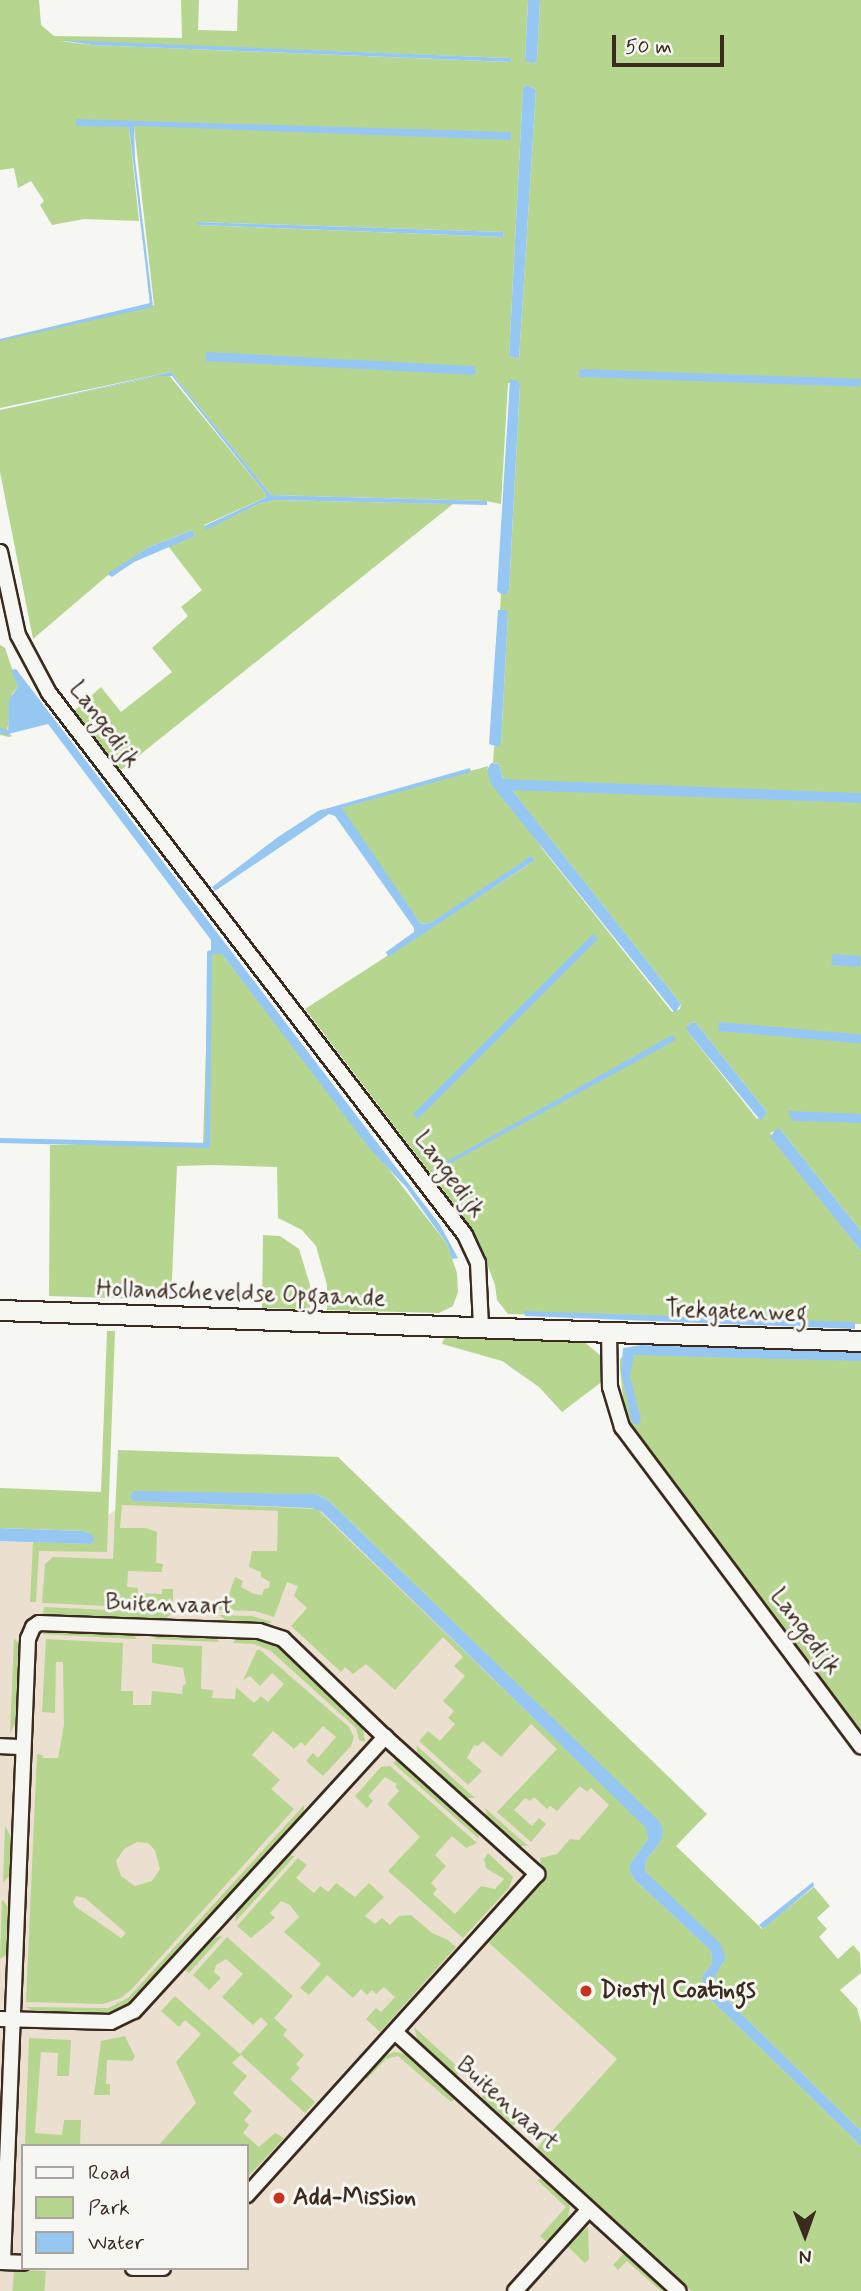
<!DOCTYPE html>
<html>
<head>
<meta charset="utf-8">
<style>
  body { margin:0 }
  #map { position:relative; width:861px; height:2291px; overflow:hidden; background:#f6f6f2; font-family:Mynerve,sans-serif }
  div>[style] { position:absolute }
  .built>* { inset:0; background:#ebdfd0 }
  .green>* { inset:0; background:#b6d68f; transform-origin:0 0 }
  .water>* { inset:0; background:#96c7f2; transform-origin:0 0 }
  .stream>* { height:4.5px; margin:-2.25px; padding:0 2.25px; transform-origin:2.25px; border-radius:2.25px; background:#96c7f2 }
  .roads { filter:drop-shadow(2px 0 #3b2a1e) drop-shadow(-2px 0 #3b2a1e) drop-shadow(0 2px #3b2a1e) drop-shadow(0 -2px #3b2a1e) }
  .street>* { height:14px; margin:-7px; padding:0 7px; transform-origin:7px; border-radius:7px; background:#f6f6f2 }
  .secondary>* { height:19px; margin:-9.5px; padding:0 9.5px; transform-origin:9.5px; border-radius:9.5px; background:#f6f6f2 }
  .dots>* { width:19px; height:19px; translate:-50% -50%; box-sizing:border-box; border:4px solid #f6f6f2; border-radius:50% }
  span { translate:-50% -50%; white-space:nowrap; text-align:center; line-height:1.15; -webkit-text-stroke:6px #f6f6f2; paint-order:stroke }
  .street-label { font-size:24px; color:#3b2a1e }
  .poi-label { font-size:24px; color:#3b2a1e; font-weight:700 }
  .left { translate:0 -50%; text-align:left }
  .legend { position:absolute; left:21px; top:2144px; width:228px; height:126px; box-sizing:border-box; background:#f6f6f2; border:2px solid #aba49d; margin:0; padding:9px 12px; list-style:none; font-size:21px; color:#3b2a1e }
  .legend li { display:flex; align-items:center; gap:14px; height:35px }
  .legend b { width:35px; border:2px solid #aba49d }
  .north { position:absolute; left:770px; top:2200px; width:70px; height:70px; -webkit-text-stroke:5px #f6f6f2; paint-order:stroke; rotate:179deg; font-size:19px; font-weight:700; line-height:28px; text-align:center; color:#3b2a1e }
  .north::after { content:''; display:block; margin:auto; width:24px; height:32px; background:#3b2a1e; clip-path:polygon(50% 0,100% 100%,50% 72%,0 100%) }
  .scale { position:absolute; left:612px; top:35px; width:112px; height:32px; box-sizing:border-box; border:4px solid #3b2a1e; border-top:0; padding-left:9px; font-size:21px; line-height:24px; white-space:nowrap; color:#3b2a1e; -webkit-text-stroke:5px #f6f6f2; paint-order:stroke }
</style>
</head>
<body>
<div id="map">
  <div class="built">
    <i style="clip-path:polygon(evenodd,134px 1495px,317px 1501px,658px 1829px,861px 2138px,861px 2291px,0 2291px,0 1534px,80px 1537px,134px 1495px,23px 2146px,247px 2146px,247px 2268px,23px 2268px,23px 2146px)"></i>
  </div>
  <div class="green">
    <i style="clip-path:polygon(evenodd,0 0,39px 0,41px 25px,54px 36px,182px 38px,181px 0,199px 0,198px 30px,237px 31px,238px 0,528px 0,525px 59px,534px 64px,537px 60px,540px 0,861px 0,861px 1231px,780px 1129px,770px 1133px,861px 1251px,861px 1324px,508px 1314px,497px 1300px,495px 1285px,480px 1245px,450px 1199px,305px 1009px,534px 861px,430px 923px,421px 924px,342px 812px,342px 808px,488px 766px,487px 770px,544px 851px,672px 1012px,680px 1009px,681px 1004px,503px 779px,499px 764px,493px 763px,494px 747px,501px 743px,508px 614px,500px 610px,501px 594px,507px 594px,509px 590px,520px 385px,508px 383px,501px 504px,486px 501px,271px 495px,171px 372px,0 408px,0 340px,150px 305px,146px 268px,151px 307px,154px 305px,134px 127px,129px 127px,139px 221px,84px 219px,52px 225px,40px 205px,44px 201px,31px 181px,18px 188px,14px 168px,0 170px,0 0,60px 41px,511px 58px,511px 62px,92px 45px,60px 41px,0 0,526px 85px,536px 89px,519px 359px,509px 356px,523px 88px,526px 85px,0 0,198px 222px,503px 232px,504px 232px,503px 237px,197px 225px,198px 222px,0 0,692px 1022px,696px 1023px,767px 1112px,757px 1119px,687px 1031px,687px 1026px,692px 1022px)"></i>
    <i style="clip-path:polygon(168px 374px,266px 494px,265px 498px,204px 525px,206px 529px,258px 504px,275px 500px,453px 504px,121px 770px,74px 711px,101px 687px,121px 712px,172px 672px,152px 648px,188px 616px,181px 607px,202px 590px,168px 546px,195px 536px,193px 530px,149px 547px,108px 575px,33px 639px,0 472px,0 410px)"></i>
    <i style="clip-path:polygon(0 645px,5px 648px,18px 686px,12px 694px,7px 732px,12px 736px,9px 737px,0 735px)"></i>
    <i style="clip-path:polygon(211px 950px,212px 954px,222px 954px,447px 1244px,457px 1273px,458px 1292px,453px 1306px,439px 1313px,327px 1310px,327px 1285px,316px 1246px,302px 1230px,278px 1218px,277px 1167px,211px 1165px,177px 1166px,171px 1300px,49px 1296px,50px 1145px,203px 1144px,209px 953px)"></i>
    <i style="clip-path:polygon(263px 1235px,280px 1236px,299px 1249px,310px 1285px,310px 1309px,262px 1308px)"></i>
    <i style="clip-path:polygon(107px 1331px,115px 1331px,107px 1552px,39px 1551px,36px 1602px,30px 1602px,33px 1542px,90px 1544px,93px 1536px,84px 1531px,0 1528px,0 1488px,101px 1492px)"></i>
    <i style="clip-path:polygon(446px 1334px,582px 1340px,601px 1356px,604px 1380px,562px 1412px,539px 1387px,502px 1361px,442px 1344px)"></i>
    <i style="clip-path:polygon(627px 1352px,861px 1360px,861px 1735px,634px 1433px,624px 1408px,620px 1368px,620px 1359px)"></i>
    <i style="clip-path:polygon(118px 1450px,338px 1457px,707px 1814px,676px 1846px,762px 1929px,814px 1887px,830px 1906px,817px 1918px,827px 1929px,819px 1937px,838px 1959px,853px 1945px,860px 1953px,861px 1973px,840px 1990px,857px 2008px,861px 2023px,861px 2131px,715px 1988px,713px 1979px,726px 1958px,645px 1871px,646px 1860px,661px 1841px,659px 1822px,328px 1500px,315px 1494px,132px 1493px,133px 1501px,317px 1509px,647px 1828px,648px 1839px,630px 1864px,630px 1871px,633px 1878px,711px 1951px,712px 1963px,702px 1977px,706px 1995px,861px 2146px,861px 2291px,691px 2291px,535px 2150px,617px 2059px,487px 1941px,546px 1873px,541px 1868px,540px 1858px,557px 1854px,570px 1839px,579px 1840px,609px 1805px,591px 1788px,587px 1792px,580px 1786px,557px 1811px,550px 1806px,547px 1809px,534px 1797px,530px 1801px,525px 1798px,514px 1810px,532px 1826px,539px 1818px,546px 1824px,531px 1842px,497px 1812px,557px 1749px,531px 1724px,501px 1757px,483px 1741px,478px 1746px,474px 1745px,467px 1758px,482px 1771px,468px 1785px,419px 1741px,428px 1731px,440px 1741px,455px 1724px,448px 1718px,454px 1711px,443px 1701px,465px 1676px,454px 1666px,463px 1657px,443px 1637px,395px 1690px,366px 1664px,353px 1674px,345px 1667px,341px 1672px,291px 1626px,307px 1608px,294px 1596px,298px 1586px,287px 1582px,274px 1617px,255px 1611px,219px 1610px,218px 1600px,227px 1600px,235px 1577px,243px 1581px,241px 1587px,254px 1594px,262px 1595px,264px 1589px,269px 1588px,270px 1582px,261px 1577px,261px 1572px,249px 1567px,252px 1551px,277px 1551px,278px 1511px,122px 1505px,120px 1528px,146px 1528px,157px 1532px,156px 1563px,163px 1564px,162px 1572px,128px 1571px,127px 1587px,138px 1588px,138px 1593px,162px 1594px,162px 1589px,173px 1589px,173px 1609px,42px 1603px,45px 1564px,53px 1557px,113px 1559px)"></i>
    <i style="clip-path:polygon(44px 1607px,172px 1613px,165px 1619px,43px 1614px)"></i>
    <i style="clip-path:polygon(219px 1615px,252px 1616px,272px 1622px,263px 1626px,228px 1622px)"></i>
    <i style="clip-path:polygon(46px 1630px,131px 1632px,137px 1639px,42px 1634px)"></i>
    <i style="clip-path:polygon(165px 1633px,214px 1636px,219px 1642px,153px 1639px)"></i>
    <i style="clip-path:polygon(246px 1637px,276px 1646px,362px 1724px,365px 1742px,359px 1740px,356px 1728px,271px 1651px,254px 1644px,233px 1643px,237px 1638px)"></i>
    <i style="clip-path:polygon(14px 1638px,20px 1645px,17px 1719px,10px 1734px)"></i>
    <i style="clip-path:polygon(evenodd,46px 1639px,123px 1643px,121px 1691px,133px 1691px,133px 1705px,151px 1705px,152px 1691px,182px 1694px,183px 1685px,186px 1684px,183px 1668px,152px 1663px,152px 1644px,202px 1646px,201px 1689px,213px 1690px,212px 1698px,235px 1699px,236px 1687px,254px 1703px,261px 1696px,268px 1702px,284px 1684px,272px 1673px,260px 1686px,250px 1676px,243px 1680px,257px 1650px,260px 1650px,349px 1727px,354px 1737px,351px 1746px,323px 1776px,306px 1761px,313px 1753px,318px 1758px,336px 1737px,323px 1726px,305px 1746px,301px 1742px,294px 1749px,273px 1731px,252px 1755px,280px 1780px,271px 1789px,294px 1809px,131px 1990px,121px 1998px,103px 2004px,26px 2002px,37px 1754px,42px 1755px,43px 1758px,58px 1758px,64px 1725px,63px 1662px,56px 1662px,55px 1713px,42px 1712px,46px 1639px,137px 1842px,148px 1843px,155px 1850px,160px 1869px,152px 1881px,135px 1886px,121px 1876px,116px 1861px,124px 1849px,137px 1842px,46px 1639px,76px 1896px,85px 1898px,126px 1933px,121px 1938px,76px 1907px,73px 1902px,76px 1896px)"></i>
    <i style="clip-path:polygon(416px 1745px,475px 1798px,464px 1798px,418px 1756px)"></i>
    <i style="clip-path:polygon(398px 1758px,477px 1829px,479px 1839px,393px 1763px)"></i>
    <i style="clip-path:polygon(390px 1766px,477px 1843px,466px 1848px,452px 1836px,435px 1855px,446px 1866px,431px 1883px,437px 1889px,433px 1894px,455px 1914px,481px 1886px,495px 1889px,504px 1879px,486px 1868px,484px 1859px,488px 1853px,513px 1877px,509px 1888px,463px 1938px,388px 1871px,420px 1837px,387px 1804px,399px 1791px,395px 1786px,397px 1784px,385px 1777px,368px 1796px,373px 1801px,367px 1808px,355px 1796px,381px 1767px)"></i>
    <i style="clip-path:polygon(304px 1805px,304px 1815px,128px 2007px,113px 2014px,93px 2015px,37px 2013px,26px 2007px,108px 2008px,128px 1998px)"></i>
    <i style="clip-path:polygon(485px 1808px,528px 1846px,517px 1846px,488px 1819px)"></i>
    <i style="clip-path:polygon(5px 1826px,11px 1837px,10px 1875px,3px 1883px)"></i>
    <i style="clip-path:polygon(288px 1855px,295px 1856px,235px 1922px,237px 1910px)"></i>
    <i style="clip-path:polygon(298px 1858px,307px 1865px,296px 1878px,314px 1893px,320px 1886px,328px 1892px,336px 1883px,355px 1897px,369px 1883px,384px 1897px,365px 1916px,375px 1924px,382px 1918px,390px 1925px,399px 1916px,411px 1915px,432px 1933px,448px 1940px,456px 1947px,380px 2032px,366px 2019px,376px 2008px,381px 2012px,395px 1997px,384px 1987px,376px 1994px,372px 1990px,367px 1995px,361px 1989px,353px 1998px,327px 1975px,309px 1995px,300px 1988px,321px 1964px,284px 1932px,299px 1917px,290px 1905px,281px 1901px,270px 1913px,275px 1918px,251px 1938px,237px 1926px)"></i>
    <i style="clip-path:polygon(2px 1899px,8px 1907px,6px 1955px,0 1959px)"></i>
    <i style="clip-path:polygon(223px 1935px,189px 1973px,184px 1969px,209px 1940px)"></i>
    <i style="clip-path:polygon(227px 1937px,293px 1996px,274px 2018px,287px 2030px,283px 2035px,304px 2055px,296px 2064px,300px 2068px,290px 2079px,315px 2102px,305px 2113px,241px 2055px,232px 2063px,247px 2076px,233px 2093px,252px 2111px,244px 2120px,249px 2125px,243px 2133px,259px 2147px,275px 2133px,284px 2138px,247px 2178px,247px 2146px,158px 2146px,196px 2103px,176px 2062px,201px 2034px,185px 2020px,179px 2027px,161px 2011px,175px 1996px,240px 2054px,268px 2024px,261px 2017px,253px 2025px,222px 1997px,243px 1974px,226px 1959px,216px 1965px,214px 1972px,221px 1978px,209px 1990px,193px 1975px)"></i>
    <i style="clip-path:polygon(414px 2027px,461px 2070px,457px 2075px,452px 2075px,419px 2045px)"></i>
    <i style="clip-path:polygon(125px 2036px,135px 2057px,132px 2061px,107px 2060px,106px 2084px,110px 2084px,110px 2095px,94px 2095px,101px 2041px)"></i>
    <i style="clip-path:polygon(29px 2038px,71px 2040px,69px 2076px,57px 2076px,58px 2053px,41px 2052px,35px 2133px,62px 2135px,64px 2120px,81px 2120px,80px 2146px,25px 2145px)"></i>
    <i style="clip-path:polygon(396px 2052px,409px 2055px,455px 2098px,451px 2102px,398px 2056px,386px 2059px,367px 2079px,364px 2076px,384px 2055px)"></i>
    <i style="clip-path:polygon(485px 2091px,518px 2121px,512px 2127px,480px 2101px)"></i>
    <i style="clip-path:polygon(545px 2178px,566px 2198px,570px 2207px,567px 2222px,548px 2243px,540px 2236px,566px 2207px,537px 2180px)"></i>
    <i style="clip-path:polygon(588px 2227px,589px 2259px,585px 2263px,566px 2245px)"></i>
    <i style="clip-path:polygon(626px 2251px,670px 2291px,661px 2291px,627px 2261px,618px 2270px,613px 2265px)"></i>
    <i style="left:14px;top:2269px;width:32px;height:22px;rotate:4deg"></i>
  </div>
  <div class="water">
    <i style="clip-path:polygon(528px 0,540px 0,537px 60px,534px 64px,525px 60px)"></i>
    <i style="clip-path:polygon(60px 40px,511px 58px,511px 62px,92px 45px)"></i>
    <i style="clip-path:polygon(526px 85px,536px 89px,519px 359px,509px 356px,523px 88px)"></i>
    <i style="clip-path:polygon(76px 119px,511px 132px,511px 140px,134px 126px,135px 159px,153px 307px,0 341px,0 339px,150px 303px,129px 127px,76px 126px)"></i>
    <i style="clip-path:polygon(197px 222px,504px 232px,503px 237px,197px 225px)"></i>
    <i style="left:206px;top:352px;width:270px;height:9px;rotate:3deg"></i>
    <i style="left:579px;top:369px;width:282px;height:8px;rotate:2deg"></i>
    <i style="clip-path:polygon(171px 372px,271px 495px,487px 501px,487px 505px,275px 500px,258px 504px,206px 530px,204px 526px,265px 498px,266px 494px,172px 376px,159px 376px,0 410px)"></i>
    <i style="clip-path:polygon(510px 380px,517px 380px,520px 384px,509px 590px,507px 594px,501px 594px,497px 591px)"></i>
    <i style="clip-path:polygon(193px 530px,195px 536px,134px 562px,112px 577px,107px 574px,149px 547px)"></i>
    <i style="clip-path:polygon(498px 610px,506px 610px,508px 614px,501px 743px,498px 747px,489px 744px)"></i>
    <i style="clip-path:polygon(16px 669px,440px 1225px,458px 1258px,452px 1259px,447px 1244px,406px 1187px,370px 1149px,222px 954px,211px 954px,211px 940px,48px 724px,8px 734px,9px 700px,18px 686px,11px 670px)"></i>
    <i style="clip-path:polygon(491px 763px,499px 764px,503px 779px,861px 793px,861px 803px,512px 790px,681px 1004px,675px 1013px,491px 784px,487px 770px)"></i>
    <i style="clip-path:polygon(470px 768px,471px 772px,342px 808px,421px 924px,430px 923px,531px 856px,535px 860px,388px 957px,386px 952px,414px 932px,414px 928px,335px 816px,329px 814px,215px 891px,212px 887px,278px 837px,318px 811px)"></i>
    <i style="left:593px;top:934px;width:7px;height:255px;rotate:45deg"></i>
    <i style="left:832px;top:954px;width:29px;height:11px;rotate:4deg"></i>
    <i style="clip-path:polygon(692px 1022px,696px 1023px,767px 1112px,761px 1121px,687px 1031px,687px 1026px)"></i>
    <i style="left:719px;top:1022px;width:143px;height:9px;rotate:5deg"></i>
    <i style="clip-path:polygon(672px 1035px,676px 1040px,434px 1172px,433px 1169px)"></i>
    <i style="clip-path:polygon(788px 1111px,861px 1114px,861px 1123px,792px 1121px)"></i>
    <i style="clip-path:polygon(776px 1129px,780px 1129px,861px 1231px,861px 1251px,770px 1137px)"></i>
    <i style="clip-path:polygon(524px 1311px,855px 1322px,855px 1329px,525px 1316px)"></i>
    <i style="clip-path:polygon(641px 1345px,861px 1352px,861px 1361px,634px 1355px,630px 1376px,641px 1420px,638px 1425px,632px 1423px,621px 1371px,623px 1348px)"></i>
    <i style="clip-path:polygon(134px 1491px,315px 1494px,328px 1500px,660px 1822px,663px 1830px,661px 1841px,646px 1860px,645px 1871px,720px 1943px,726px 1958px,713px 1979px,715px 1988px,861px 2131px,861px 2146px,706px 1995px,702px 1977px,712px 1963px,711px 1951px,633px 1878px,630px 1871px,630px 1864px,648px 1839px,646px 1828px,322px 1512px,312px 1508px,133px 1501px,130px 1496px)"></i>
    <i style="clip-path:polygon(0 1528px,84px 1531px,93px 1535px,94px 1541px,90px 1544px,0 1541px)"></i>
    <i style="clip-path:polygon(813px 1882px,814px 1886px,763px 1929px,759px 1925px)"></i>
  </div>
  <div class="stream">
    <i style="left:0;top:730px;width:7px;rotate:16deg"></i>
    <i style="left:0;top:1140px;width:207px;rotate:1.4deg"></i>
    <i style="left:207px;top:1145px;width:192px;rotate:-89.4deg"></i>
  </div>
  <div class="roads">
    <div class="street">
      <i style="left:0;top:552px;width:85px;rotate:77.8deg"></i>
      <i style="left:18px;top:635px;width:66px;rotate:61.9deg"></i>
      <i style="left:49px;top:693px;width:683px;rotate:52.49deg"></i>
      <i style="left:465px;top:1235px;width:31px;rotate:65deg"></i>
      <i style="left:478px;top:1263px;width:64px;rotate:87.3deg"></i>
      <i style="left:609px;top:1332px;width:55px;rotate:89deg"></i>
      <i style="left:610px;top:1387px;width:42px;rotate:73.3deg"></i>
      <i style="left:622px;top:1427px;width:399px;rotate:53.2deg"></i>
      <i style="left:0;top:1746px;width:22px;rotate:3deg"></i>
      <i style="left:0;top:2019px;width:111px;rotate:1.5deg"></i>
      <i style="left:111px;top:2022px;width:25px;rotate:-26deg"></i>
      <i style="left:134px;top:2011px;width:372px;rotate:-47.5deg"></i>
      <i style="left:395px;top:2032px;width:384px;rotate:42.4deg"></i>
      <i style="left:0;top:2262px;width:23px;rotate:2deg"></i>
      <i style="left:3px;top:2262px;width:624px;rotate:-87.7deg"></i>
      <i style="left:28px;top:1639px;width:13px;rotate:-67deg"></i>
      <i style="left:33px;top:1627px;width:7px;rotate:-34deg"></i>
      <i style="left:39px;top:1623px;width:220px;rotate:2.1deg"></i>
      <i style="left:259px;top:1631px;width:25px;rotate:18deg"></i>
      <i style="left:283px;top:1639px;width:141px;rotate:43.9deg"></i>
      <i style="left:385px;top:1737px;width:205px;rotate:42deg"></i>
      <i style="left:537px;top:1874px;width:433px;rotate:132.1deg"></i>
      <i style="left:133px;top:2268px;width:30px"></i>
      <i style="left:515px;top:2291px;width:110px;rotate:-47.9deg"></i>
    </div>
    <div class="secondary">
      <i style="left:0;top:1310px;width:862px;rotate:2.06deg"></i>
    </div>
  </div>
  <div class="dots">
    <i style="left:586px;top:1991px;background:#c8321e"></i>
    <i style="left:279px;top:2198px;background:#c8321e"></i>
  </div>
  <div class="street-label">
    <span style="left:104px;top:725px;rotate:53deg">Langedijk</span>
    <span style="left:449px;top:1175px;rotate:53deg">Langedijk</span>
    <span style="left:241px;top:1294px;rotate:2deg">Hollandscheveldse Opgaande</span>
    <span style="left:736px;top:1312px;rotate:2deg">Trekgatenweg</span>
    <span style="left:169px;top:1605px;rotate:2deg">Buitenvaart</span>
    <span style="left:805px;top:1632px;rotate:53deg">Langedijk</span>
    <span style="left:507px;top:2104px;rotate:42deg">Buitenvaart</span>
  </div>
  <div class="poi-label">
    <span class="left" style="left:600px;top:1991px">Diostyl Coatings</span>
    <span class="left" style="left:293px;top:2198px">Add-Mission</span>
  </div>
  <ul class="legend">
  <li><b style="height:9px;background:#f6f6f2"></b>Road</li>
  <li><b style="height:19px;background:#b6d68f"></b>Park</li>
  <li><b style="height:19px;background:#96c7f2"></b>Water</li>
  </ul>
  <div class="north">N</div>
  <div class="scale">50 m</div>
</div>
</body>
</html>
